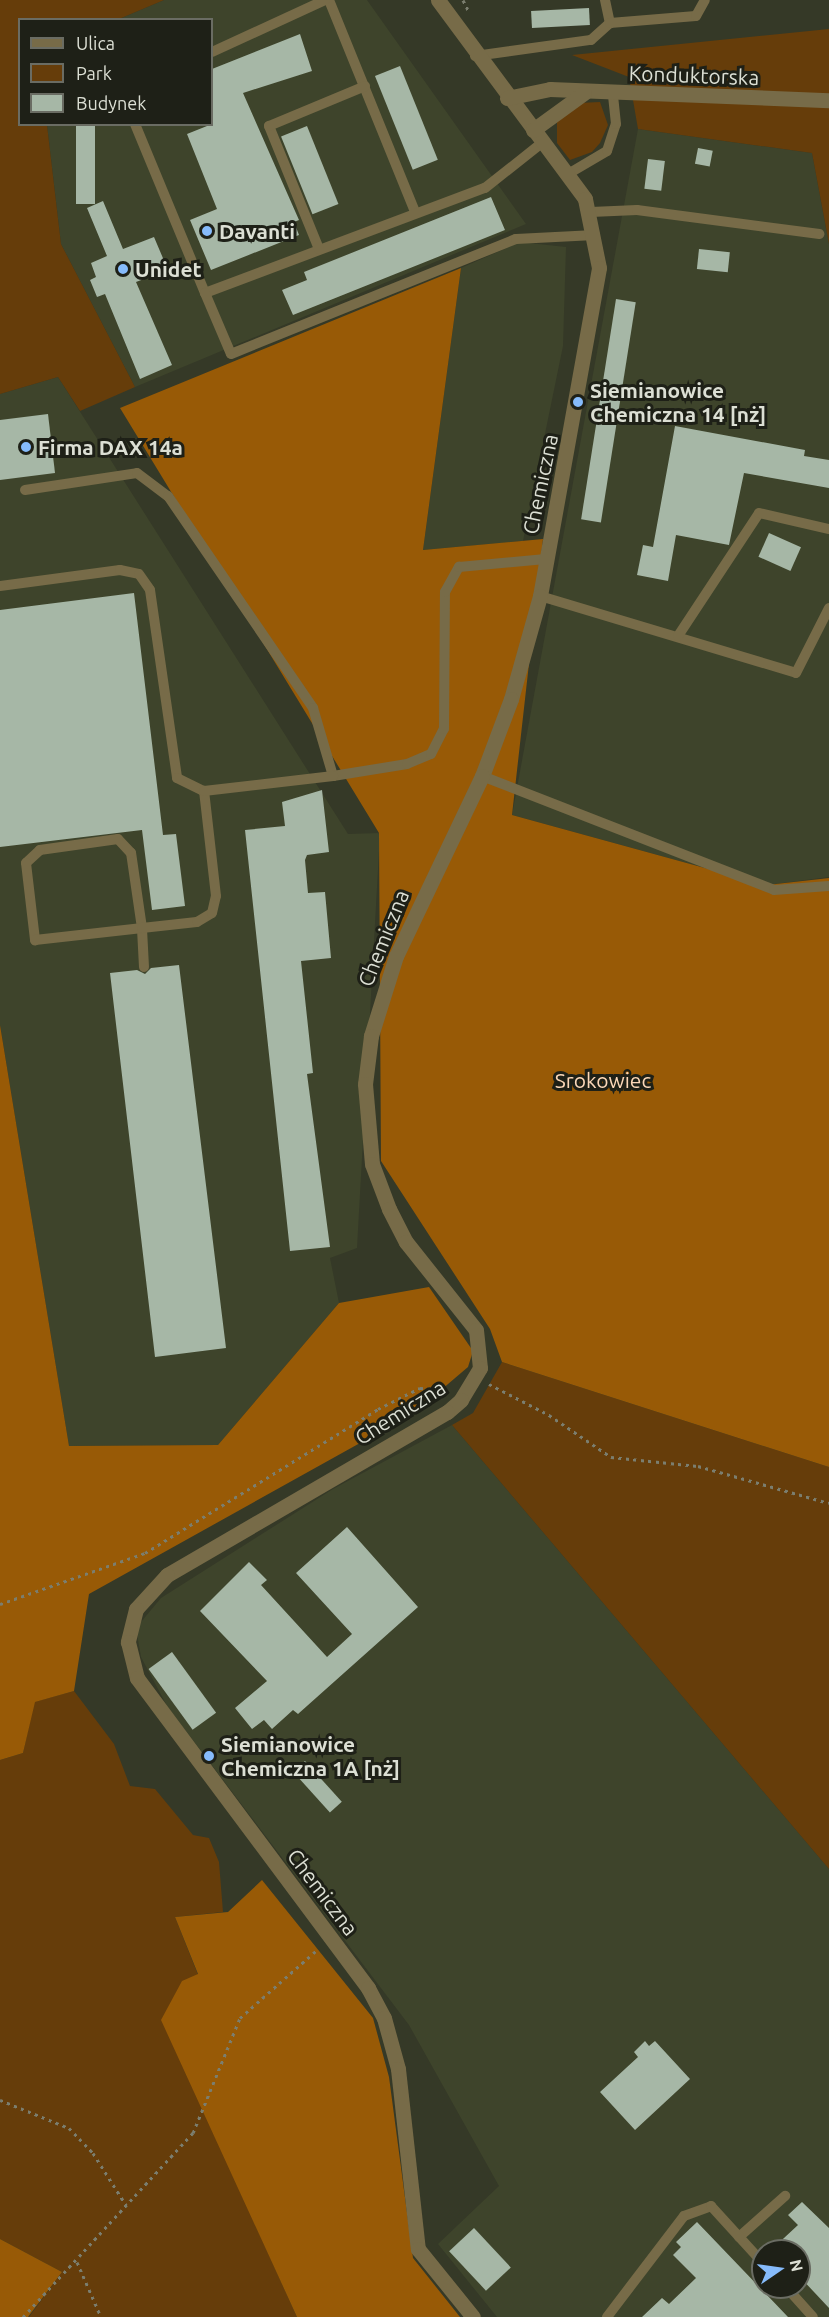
<!DOCTYPE html>
<html>
<head>
<meta charset="utf-8">
<style>
  body { margin:0 }
  #map { position:relative; width:829px; height:2317px; overflow:hidden; background:#353927; font-family:Ubuntu,sans-serif }
  div>[style] { position:absolute }
  .built>* { inset:0; background:#3e442b }
  .green>* { inset:0; background:#663d0a }
  .forest>* { inset:0; background:#985a06 }
  .building>* { inset:0; background:#a6b7a6; transform-origin:0 0 }
  .path>* { height:3px; margin-top:-1.5px; transform-origin:0; background:repeating-linear-gradient(90deg,#7b7e6f 0 3px,transparent 0 7.5px) }
  .service>* { height:10px; margin:-5px; padding:0 5px; transform-origin:5px; border-radius:5px; background:#776b48 }
  .minor>* { height:15px; margin:-7.5px; padding:0 7.5px; transform-origin:7.5px; border-radius:7.5px; background:#776b48 }
  .dots>* { width:16px; height:16px; translate:-50% -50%; box-sizing:border-box; border:3px solid #1e2017; border-radius:50% }
  span { translate:-50% -50%; white-space:nowrap; text-align:center; line-height:1.15; -webkit-text-stroke:6px #1e2017; paint-order:stroke }
  .street-label { font-size:21px; color:#dcdfd4 }
  .poi-label { font-size:21px; color:#dcdfd4; font-weight:700 }
  .left { translate:0 -50%; text-align:left }
  .park-label { font-size:21px; color:#fcd8b8 }
  .legend { position:absolute; left:18px; top:18px; width:195px; height:108px; box-sizing:border-box; background:#1e2017; border:2px solid #6a6c63; margin:0; padding:8px 10px; list-style:none; font-size:18px; color:#dcdfd4 }
  .legend li { display:flex; align-items:center; gap:12px; height:30px }
  .legend b { width:30px; border:2px solid #6a6c63 }
  .north { position:absolute; left:751px; top:2239px; width:60px; height:60px; box-sizing:border-box; background:#1e2017; border:2px solid #6a6c63; border-radius:50%; rotate:77deg; font-size:16px; font-weight:700; line-height:24px; text-align:center; color:#dcdfd4 }
  .north::after { content:''; display:block; margin:auto; width:21px; height:27px; background:#86bbfb; clip-path:polygon(50% 0,100% 100%,50% 72%,0 100%) }
</style>
</head>
<body>
<div id="map">
  <div class="built">
    <div style="clip-path:polygon(164px 0,367px 0,526px 224px,135px 387px,61px 244px,47px 125px,212px 124px,212px 20px,119px 19px)"></div>
    <div style="clip-path:polygon(638px 129px,812px 153px,829px 244px,829px 877px,767px 885px,512px 815px)"></div>
    <div style="clip-path:polygon(520px 242px,566px 247px,563px 346px,523px 541px,423px 550px,461px 268px)"></div>
    <div style="clip-path:polygon(58px 377px,348px 834px,380px 833px,357px 1248px,330px 1258px,339px 1303px,218px 1445px,69px 1446px,0 1025px,0 394px)"></div>
    <div style="clip-path:polygon(evenodd,452px 1425px,829px 1869px,829px 2317px,497px 2317px,438px 2244px,499px 2186px,409px 2025px,167px 1706px,141px 1657px,136px 1628px,161px 1598px,333px 1489px,452px 1425px,763px 2251px,799px 2251px,799px 2287px,763px 2287px,763px 2251px)"></div>
  </div>
  <div class="green">
    <div style="clip-path:polygon(0 0,164px 0,119px 19px,20px 20px,20px 124px,47px 125px,61px 244px,135px 387px,80px 411px,58px 377px,0 394px)"></div>
    <div style="clip-path:polygon(829px 29px,829px 244px,812px 153px,638px 129px,629px 77px,572px 55px)"></div>
    <div style="clip-path:polygon(600px 102px,608px 125px,600px 143px,592px 152px,570px 160px,557px 143px,557px 120px,579px 103px)"></div>
    <div style="clip-path:polygon(502px 1362px,829px 1467px,829px 1869px,452px 1425px,473px 1413px)"></div>
    <div style="clip-path:polygon(74px 1691px,114px 1744px,130px 1786px,155px 1789px,193px 1835px,209px 1838px,219px 1862px,223px 1912px,175px 1917px,198px 1975px,237px 2184px,297px 2317px,29px 2317px,62px 2272px,0 2239px,0 1760px,23px 1753px,34px 1702px)"></div>
  </div>
  <div class="forest">
    <div style="clip-path:polygon(461px 268px,423px 550px,543px 539px,512px 815px,767px 885px,829px 878px,829px 1467px,502px 1362px,490px 1329px,381px 1161px,379px 833px,120px 408px)"></div>
    <div style="clip-path:polygon(0 1025px,69px 1446px,218px 1445px,339px 1303px,429px 1287px,473px 1351px,468px 1367px,414px 1413px,89px 1594px,74px 1691px,35px 1702px,23px 1753px,0 1760px)"></div>
    <div style="clip-path:polygon(262px 1880px,373px 2018px,389px 2077px,413px 2258px,460px 2317px,297px 2317px,161px 2020px,182px 1981px,198px 1974px,175px 1917px,228px 1912px)"></div>
    <div style="clip-path:polygon(0 2239px,62px 2272px,28px 2317px,0 2317px)"></div>
  </div>
  <div class="building">
    <div style="left:589px;top:8px;width:17px;height:58px;rotate:87deg"></div>
    <div style="clip-path:polygon(300px 34px,312px 71px,243px 93px,299px 220px,294px 222px,299px 235px,211px 270px,190px 220px,217px 209px,187px 134px,212px 124px,212px 69px)"></div>
    <div style="left:400px;top:66px;width:101px;height:27px;rotate:68deg"></div>
    <div style="left:76px;top:124px;width:19px;height:80px"></div>
    <div style="left:307px;top:126px;width:84px;height:28px;rotate:68deg"></div>
    <div style="left:698px;top:148px;width:15px;height:16px;rotate:11deg"></div>
    <div style="left:648px;top:159px;width:17px;height:30px;rotate:7deg"></div>
    <div style="clip-path:polygon(491px 197px,505px 230px,293px 315px,282px 290px,307px 280px,304px 272px)"></div>
    <div style="clip-path:polygon(103px 201px,123px 249px,154px 237px,168px 270px,136px 282px,172px 365px,140px 379px,105px 294px,97px 297px,90px 280px,96px 277px,91px 263px,107px 256px,87px 208px)"></div>
    <div style="left:699px;top:249px;width:31px;height:20px;rotate:6deg"></div>
    <div style="left:616px;top:299px;width:20px;height:223px;rotate:9deg"></div>
    <div style="clip-path:polygon(48px 414px,55px 473px,0 480px,0 420px)"></div>
    <div style="clip-path:polygon(675px 426px,805px 450px,804px 456px,829px 460px,829px 488px,744px 473px,729px 545px,676px 535px,668px 581px,637px 575px,643px 545px,653px 547px)"></div>
    <div style="left:769px;top:533px;width:35px;height:26px;rotate:24deg"></div>
    <div style="clip-path:polygon(134px 593px,163px 835px,176px 834px,185px 906px,152px 910px,142px 830px,0 847px,0 610px)"></div>
    <div style="clip-path:polygon(322px 790px,329px 852px,307px 855px,305px 860px,308px 893px,325px 892px,331px 958px,301px 961px,313px 1073px,307px 1074px,330px 1247px,290px 1251px,245px 830px,285px 826px,282px 802px)"></div>
    <div style="clip-path:polygon(179px 965px,226px 1348px,155px 1357px,110px 973px,137px 970px,145px 974px,151px 968px)"></div>
    <div style="clip-path:polygon(347px 1527px,418px 1607px,298px 1714px,293px 1710px,272px 1729px,264px 1720px,252px 1729px,235px 1708px,267px 1681px,200px 1611px,249px 1562px,267px 1580px,261px 1585px,327px 1657px,352px 1634px,296px 1573px)"></div>
    <div style="left:172px;top:1652px;width:75px;height:29px;rotate:54deg"></div>
    <div style="left:305px;top:1761px;width:55px;height:16px;rotate:48deg"></div>
    <div style="clip-path:polygon(645px 2041px,649px 2046px,655px 2041px,690px 2079px,635px 2130px,600px 2092px,638px 2057px,634px 2052px)"></div>
    <div style="clip-path:polygon(802px 2202px,829px 2228px,829px 2308px,799px 2276px,799px 2251px,770px 2251px,798px 2225px,788px 2215px)"></div>
    <div style="clip-path:polygon(697px 2222px,788px 2317px,642px 2317px,662px 2298px,669px 2304px,696px 2278px,673px 2255px,681px 2247px,676px 2242px)"></div>
    <div style="left:474px;top:2228px;width:54px;height:34px;rotate:47deg"></div>
  </div>
  <div class="path">
    <div style="left:463px;top:0;width:13px;rotate:63deg"></div>
    <div style="left:489px;top:1384px;width:68px;rotate:27.3deg"></div>
    <div style="left:549px;top:1415px;width:75px;rotate:34.1deg"></div>
    <div style="left:611px;top:1457px;width:87px;rotate:5.9deg"></div>
    <div style="left:698px;top:1466px;width:136px;rotate:15.8deg"></div>
    <div style="left:0;top:1604px;width:154px;rotate:-19.4deg"></div>
    <div style="left:145px;top:1553px;width:274px;rotate:-31.7deg"></div>
    <div style="left:378px;top:1409px;width:47px;rotate:-26.6deg"></div>
    <div style="left:420px;top:1388px;width:28px;rotate:4deg"></div>
    <div style="left:0;top:2100px;width:74px;rotate:22.1deg"></div>
    <div style="left:69px;top:2128px;width:35px;rotate:46deg"></div>
    <div style="left:93px;top:2153px;width:62px;rotate:57.6deg"></div>
    <div style="left:77px;top:2262px;width:60px;rotate:66.4deg"></div>
    <div style="left:23px;top:2317px;width:251px;rotate:-47.3deg"></div>
    <div style="left:193px;top:2133px;width:124px;rotate:-67.8deg"></div>
    <div style="left:240px;top:2018px;width:104px;rotate:-41.5deg"></div>
  </div>
  <div class="service">
    <div style="left:329px;top:0;width:229px;rotate:67.9deg"></div>
    <div style="left:605px;top:0;width:24px;rotate:78deg"></div>
    <div style="left:212px;top:52px;width:124px;rotate:-24.7deg"></div>
    <div style="left:475px;top:56px;width:117px;rotate:-7.9deg"></div>
    <div style="left:591px;top:40px;width:25px;rotate:-42deg"></div>
    <div style="left:610px;top:23px;width:86px;rotate:-4.7deg"></div>
    <div style="left:696px;top:16px;width:18px;rotate:-61deg"></div>
    <div style="left:135px;top:124px;width:183px;rotate:67.5deg"></div>
    <div style="left:205px;top:293px;width:299px;rotate:-20.6deg"></div>
    <div style="left:485px;top:188px;width:74px;rotate:-38.4deg"></div>
    <div style="left:568px;top:174px;width:45px;rotate:-30.5deg"></div>
    <div style="left:607px;top:151px;width:28px;rotate:-72deg"></div>
    <div style="left:616px;top:124px;width:31px;rotate:-96deg"></div>
    <div style="left:591px;top:212px;width:46px;rotate:-2.5deg"></div>
    <div style="left:637px;top:210px;width:184px;rotate:7.5deg"></div>
    <div style="left:319px;top:249px;width:133px;rotate:-112.1deg"></div>
    <div style="left:269px;top:126px;width:104px;rotate:-22.6deg"></div>
    <div style="left:205px;top:293px;width:66px;rotate:66.9deg"></div>
    <div style="left:231px;top:354px;width:307px;rotate:-22deg"></div>
    <div style="left:516px;top:239px;width:79px;rotate:-2.9deg"></div>
    <div style="left:25px;top:490px;width:113px;rotate:-8.6deg"></div>
    <div style="left:137px;top:473px;width:39px;rotate:37deg"></div>
    <div style="left:168px;top:496px;width:257px;rotate:55.6deg"></div>
    <div style="left:313px;top:708px;width:71px;rotate:73.6deg"></div>
    <div style="left:333px;top:776px;width:75px;rotate:-9.2deg"></div>
    <div style="left:407px;top:764px;width:26px;rotate:-23deg"></div>
    <div style="left:431px;top:754px;width:28px;rotate:-63deg"></div>
    <div style="left:444px;top:729px;width:137px;rotate:-89.6deg"></div>
    <div style="left:445px;top:592px;width:29px;rotate:-61deg"></div>
    <div style="left:459px;top:567px;width:87px;rotate:-5.3deg"></div>
    <div style="left:0;top:586px;width:121px;rotate:-7.6deg"></div>
    <div style="left:120px;top:570px;width:19px;rotate:12deg"></div>
    <div style="left:139px;top:574px;width:19px;rotate:55deg"></div>
    <div style="left:150px;top:590px;width:190px;rotate:81.8deg"></div>
    <div style="left:177px;top:778px;width:30px;rotate:26deg"></div>
    <div style="left:540px;top:596px;width:267px;rotate:16.7deg"></div>
    <div style="left:796px;top:673px;width:73px;rotate:-63.1deg"></div>
    <div style="left:678px;top:636px;width:147px;rotate:-56.6deg"></div>
    <div style="left:759px;top:513px;width:72px;rotate:12.9deg"></div>
    <div style="left:482px;top:776px;width:313px;rotate:21.3deg"></div>
    <div style="left:774px;top:890px;width:55px;rotate:-4.2deg"></div>
    <div style="left:144px;top:967px;width:39px;rotate:-93deg"></div>
    <div style="left:142px;top:928px;width:76px;rotate:-98.3deg"></div>
    <div style="left:131px;top:853px;width:19px;rotate:-133deg"></div>
    <div style="left:118px;top:839px;width:79px;rotate:172deg"></div>
    <div style="left:40px;top:850px;width:19px;rotate:137deg"></div>
    <div style="left:26px;top:863px;width:78px;rotate:83.3deg"></div>
    <div style="left:35px;top:940px;width:108px;rotate:-6.4deg"></div>
    <div style="left:142px;top:928px;width:55px;rotate:-6.2deg"></div>
    <div style="left:197px;top:922px;width:17px;rotate:-31deg"></div>
    <div style="left:212px;top:913px;width:17px;rotate:-77deg"></div>
    <div style="left:216px;top:896px;width:106px;rotate:-96.5deg"></div>
    <div style="left:204px;top:791px;width:130px;rotate:-6.6deg"></div>
    <div style="left:739px;top:2237px;width:62px;rotate:-41.7deg"></div>
    <div style="left:786px;top:2287px;width:40px;rotate:48deg"></div>
    <div style="left:607px;top:2317px;width:127px;rotate:-52.7deg"></div>
    <div style="left:684px;top:2216px;width:29px;rotate:-20deg"></div>
    <div style="left:711px;top:2206px;width:77px;rotate:47.6deg"></div>
  </div>
  <div class="minor">
    <div style="left:438px;top:0;width:247px;rotate:53.5deg"></div>
    <div style="left:585px;top:199px;width:70px;rotate:78.5deg"></div>
    <div style="left:599px;top:268px;width:333px;rotate:100.2deg"></div>
    <div style="left:540px;top:596px;width:107px;rotate:105.7deg"></div>
    <div style="left:511px;top:699px;width:82px;rotate:110.6deg"></div>
    <div style="left:482px;top:776px;width:199px;rotate:115.5deg"></div>
    <div style="left:396px;top:956px;width:84px;rotate:107.4deg"></div>
    <div style="left:371px;top:1036px;width:48px;rotate:97.1deg"></div>
    <div style="left:365px;top:1084px;width:80px;rotate:85deg"></div>
    <div style="left:372px;top:1164px;width:48px;rotate:69.3deg"></div>
    <div style="left:389px;top:1209px;width:37px;rotate:63deg"></div>
    <div style="left:406px;top:1242px;width:112px;rotate:51.5deg"></div>
    <div style="left:476px;top:1330px;width:38px;rotate:84deg"></div>
    <div style="left:480px;top:1368px;width:37px;rotate:121deg"></div>
    <div style="left:461px;top:1400px;width:18px;rotate:139deg"></div>
    <div style="left:447px;top:1412px;width:324px;rotate:149.8deg"></div>
    <div style="left:167px;top:1575px;width:46px;rotate:132.4deg"></div>
    <div style="left:136px;top:1609px;width:34px;rotate:104deg"></div>
    <div style="left:128px;top:1642px;width:37px;rotate:76deg"></div>
    <div style="left:137px;top:1678px;width:387px;rotate:53.3deg"></div>
    <div style="left:368px;top:1988px;width:34px;rotate:62deg"></div>
    <div style="left:384px;top:2018px;width:53px;rotate:74.6deg"></div>
    <div style="left:398px;top:2069px;width:181px;rotate:83.7deg"></div>
    <div style="left:418px;top:2249px;width:87px;rotate:51deg"></div>
    <div style="left:507px;top:98px;width:44px;rotate:-11.8deg"></div>
    <div style="left:550px;top:89px;width:279px;rotate:2.3deg"></div>
    <div style="left:533px;top:130px;width:63px;rotate:-36deg"></div>
  </div>
  <div class="dots">
    <div style="left:207px;top:231px;background:#86bbfb"></div>
    <div style="left:123px;top:269px;background:#86bbfb"></div>
    <div style="left:578px;top:402px;background:#86bbfb"></div>
    <div style="left:26px;top:447px;background:#86bbfb"></div>
    <div style="left:209px;top:1756px;background:#86bbfb"></div>
  </div>
  <div class="street-label">
    <span style="left:694px;top:75px;rotate:2deg">Konduktorska</span>
    <span style="left:540px;top:484px;rotate:-78deg">Chemiczna</span>
    <span style="left:383px;top:938px;rotate:-68deg">Chemiczna</span>
    <span style="left:400px;top:1412px;rotate:-32deg">Chemiczna</span>
    <span style="left:323px;top:1892px;rotate:53deg">Chemiczna</span>
  </div>
  <div class="poi-label">
    <span class="left" style="left:219px;top:231px">Davanti</span>
    <span class="left" style="left:135px;top:269px">Unidet</span>
    <span class="left" style="left:590px;top:402px">Siemianowice<br>Chemiczna 14 [nż]</span>
    <span class="left" style="left:38px;top:447px">Firma DAX 14a</span>
    <span class="left" style="left:221px;top:1756px">Siemianowice<br>Chemiczna 1A [nż]</span>
  </div>
  <div class="park-label">
    <span style="left:603px;top:1080px">Srokowiec</span>
  </div>
  <ul class="legend">
  <li><b style="height:8px;background:#776b48"></b>Ulica</li>
  <li><b style="height:16px;background:#663d0a"></b>Park</li>
  <li><b style="height:16px;background:#a6b7a6"></b>Budynek</li>
  </ul>
  <div class="north">N</div>
</div>
</body>
</html>
